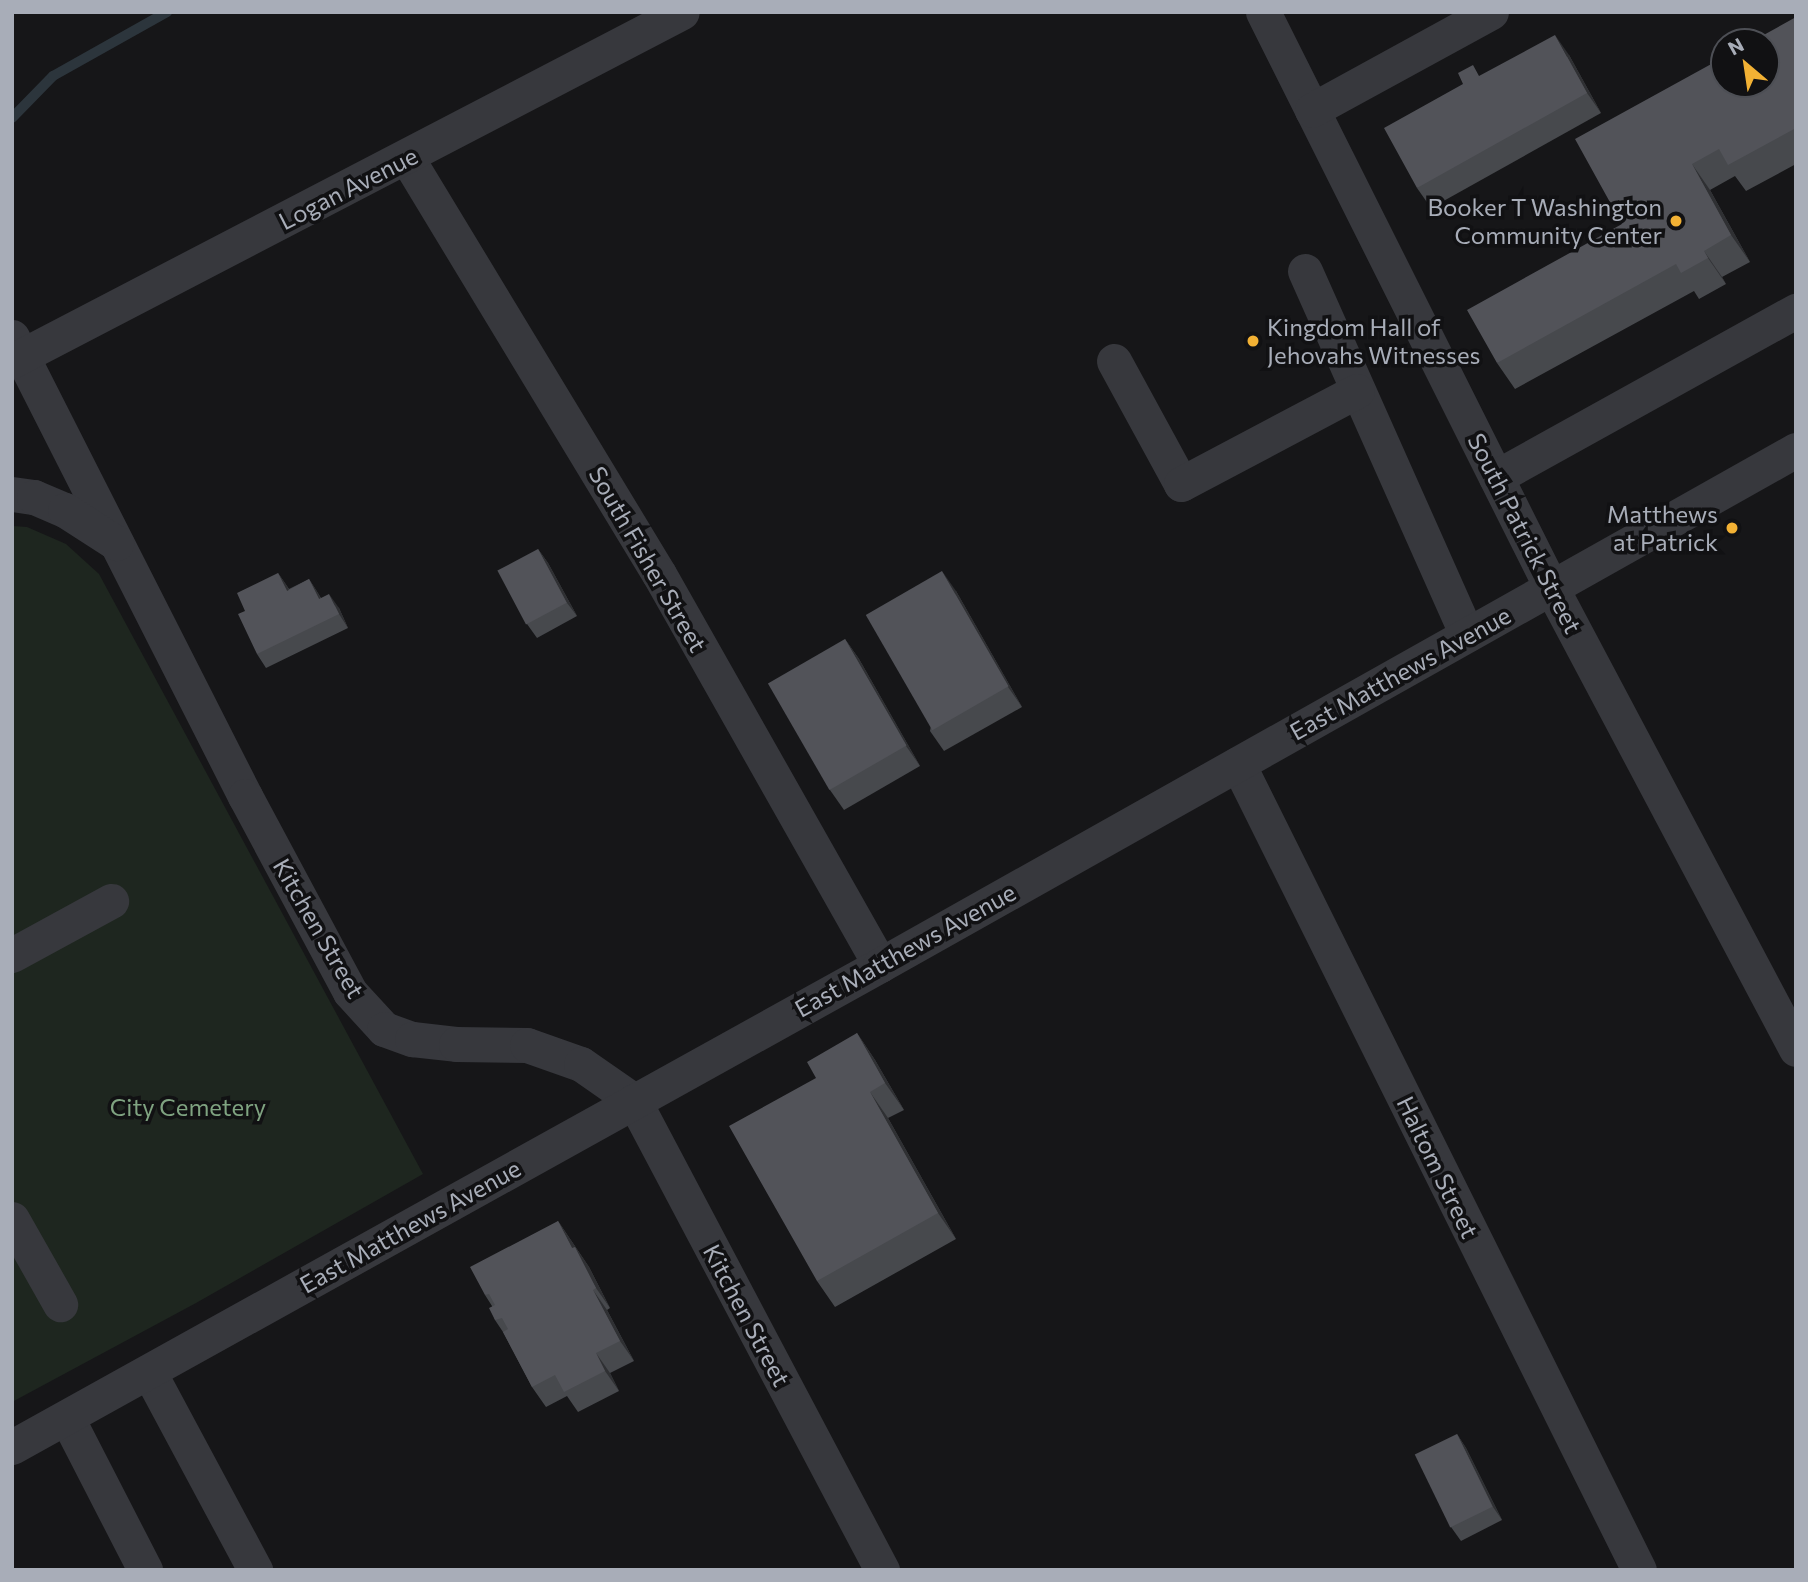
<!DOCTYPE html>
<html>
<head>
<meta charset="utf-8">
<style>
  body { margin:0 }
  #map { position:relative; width:1808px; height:1582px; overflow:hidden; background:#161618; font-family:Commissioner,sans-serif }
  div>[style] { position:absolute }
  .green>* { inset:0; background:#1e261f }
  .stream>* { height:10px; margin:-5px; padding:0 5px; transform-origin:5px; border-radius:5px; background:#2c353c }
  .minor>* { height:35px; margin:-17.5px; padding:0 17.5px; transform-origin:17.5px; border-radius:17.5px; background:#37383d }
  .wall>* { inset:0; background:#47494d }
  .shaded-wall>* { inset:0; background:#2f3033 }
  .building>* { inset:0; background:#525359; transform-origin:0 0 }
  .dots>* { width:19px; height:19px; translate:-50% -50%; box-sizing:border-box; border:4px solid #111113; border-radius:50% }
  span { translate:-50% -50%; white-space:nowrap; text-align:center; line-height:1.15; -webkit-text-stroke:7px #111113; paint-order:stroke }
  .street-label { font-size:24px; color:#a8adb8 }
  .poi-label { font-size:24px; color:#a8adb8 }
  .right { translate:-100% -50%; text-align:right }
  .left { translate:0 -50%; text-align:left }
  .park-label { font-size:24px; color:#7fa381 }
  .frame { position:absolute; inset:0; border:14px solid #a8adb8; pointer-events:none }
  .north { position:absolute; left:1710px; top:28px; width:70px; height:70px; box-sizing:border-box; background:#111113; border:2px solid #4d4f55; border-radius:50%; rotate:331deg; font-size:19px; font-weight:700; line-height:28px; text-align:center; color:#a8adb8 }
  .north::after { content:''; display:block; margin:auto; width:24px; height:32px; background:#f2b134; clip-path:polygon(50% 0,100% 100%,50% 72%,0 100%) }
</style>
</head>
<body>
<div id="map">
  <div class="green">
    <div style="clip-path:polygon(12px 526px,27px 527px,66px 544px,99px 574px,423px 1174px,196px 1303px,12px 1402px)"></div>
  </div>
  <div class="stream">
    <div style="left:12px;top:118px;width:59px;rotate:-45.7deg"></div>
    <div style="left:53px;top:76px;width:131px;rotate:-29.3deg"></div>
  </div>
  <div class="minor">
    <div style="left:1263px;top:12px;width:643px;rotate:63.4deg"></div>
    <div style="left:1551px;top:587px;width:523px;rotate:62.06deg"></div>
    <div style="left:1312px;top:110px;width:204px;rotate:-28.7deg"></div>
    <div style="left:407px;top:158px;width:486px;rotate:58.8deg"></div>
    <div style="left:659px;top:574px;width:449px;rotate:60.5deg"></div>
    <div style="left:1305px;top:271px;width:398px;rotate:66deg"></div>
    <div style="left:12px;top:337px;width:515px;rotate:63.09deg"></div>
    <div style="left:245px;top:796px;width:222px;rotate:61.8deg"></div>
    <div style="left:350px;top:992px;width:50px;rotate:47.4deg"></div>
    <div style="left:384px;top:1029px;width:30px;rotate:20deg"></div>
    <div style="left:412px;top:1039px;width:44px;rotate:6.5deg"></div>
    <div style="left:456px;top:1044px;width:71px;rotate:0.8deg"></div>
    <div style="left:527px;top:1045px;width:57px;rotate:19.4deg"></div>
    <div style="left:581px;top:1064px;width:65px;rotate:34.9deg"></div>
    <div style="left:634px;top:1101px;width:531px;rotate:62.13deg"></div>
    <div style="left:12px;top:361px;width:755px;rotate:-27.51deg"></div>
    <div style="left:1114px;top:361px;width:140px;rotate:61.4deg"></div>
    <div style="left:1181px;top:484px;width:199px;rotate:-27.9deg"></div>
    <div style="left:1496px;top:477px;width:343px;rotate:-29deg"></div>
    <div style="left:12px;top:494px;width:22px;rotate:8deg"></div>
    <div style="left:34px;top:497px;width:34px;rotate:23deg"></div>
    <div style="left:65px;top:510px;width:61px;rotate:32.9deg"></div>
    <div style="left:1238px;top:764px;width:900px;rotate:63.55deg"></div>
    <div style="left:12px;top:955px;width:113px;rotate:-28.6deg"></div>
    <div style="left:12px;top:1219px;width:98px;rotate:60.5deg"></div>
    <div style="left:149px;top:1372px;width:225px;rotate:61.8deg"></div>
    <div style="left:67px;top:1418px;width:171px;rotate:62.8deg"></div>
    <div style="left:12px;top:1447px;width:993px;rotate:-29.04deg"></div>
    <div style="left:880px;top:965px;width:1051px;rotate:-29.35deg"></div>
  </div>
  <div class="wall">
    <div style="clip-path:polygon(1796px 17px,1796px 164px,1746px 191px,1735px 176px,1710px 190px,1750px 262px,1722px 277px,1726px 284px,1699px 299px,1694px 291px,1515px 389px,1497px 363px,1622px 224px)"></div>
    <div style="clip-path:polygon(1569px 55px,1601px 113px,1431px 208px,1417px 188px)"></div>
    <div style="clip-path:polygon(538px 549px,548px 563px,577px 616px,537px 638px,527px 624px)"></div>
    <div style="clip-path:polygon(278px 573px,289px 589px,309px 579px,321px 598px,339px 608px,348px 628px,266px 668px,257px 654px)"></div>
    <div style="clip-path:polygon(956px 591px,1022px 707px,944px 751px,930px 731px)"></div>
    <div style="clip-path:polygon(845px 639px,859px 659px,920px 766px,844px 810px,830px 790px)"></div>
    <div style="clip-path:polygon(857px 1033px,875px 1060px,904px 1110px,888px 1118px,956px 1239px,835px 1307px,817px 1281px,816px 1078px)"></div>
    <div style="clip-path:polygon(558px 1221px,589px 1267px,610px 1308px,607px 1310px,634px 1361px,610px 1373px,619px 1391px,578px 1412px,567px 1396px,546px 1407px,532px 1387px,503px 1332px,495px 1320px,492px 1306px,485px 1295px)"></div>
    <div style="clip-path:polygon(1457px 1434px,1466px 1448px,1502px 1520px,1461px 1541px,1451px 1527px)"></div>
  </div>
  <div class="shaded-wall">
    <div style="clip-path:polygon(1555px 35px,1569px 55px,1601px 113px,1587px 93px)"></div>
    <div style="clip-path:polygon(1692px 164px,1710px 190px,1750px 262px,1731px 235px)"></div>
    <div style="clip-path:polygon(1704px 251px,1722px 277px,1726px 284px,1708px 258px)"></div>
    <div style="clip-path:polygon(538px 549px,548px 563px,577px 616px,567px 603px)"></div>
    <div style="clip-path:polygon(942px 571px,956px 591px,1022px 707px,1008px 687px)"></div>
    <div style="clip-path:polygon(278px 573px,287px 586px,296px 604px,287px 591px)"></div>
    <div style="clip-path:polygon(309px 579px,318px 593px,328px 613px,319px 599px)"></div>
    <div style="clip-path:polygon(329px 594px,339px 608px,348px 628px,339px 614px)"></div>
    <div style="clip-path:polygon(845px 639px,859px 659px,920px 766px,906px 746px)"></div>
    <div style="clip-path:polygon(857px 1033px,875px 1060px,904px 1110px,885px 1083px)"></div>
    <div style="clip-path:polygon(870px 1092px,888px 1118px,956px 1239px,938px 1213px)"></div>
    <div style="clip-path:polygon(558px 1221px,589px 1267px,610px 1308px,596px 1288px,572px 1248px)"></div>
    <div style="clip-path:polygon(593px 1290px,607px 1310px,634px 1361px,620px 1341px)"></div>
    <div style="clip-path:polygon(596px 1353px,610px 1373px,619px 1391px,605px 1371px)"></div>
    <div style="clip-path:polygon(1457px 1434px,1466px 1448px,1502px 1520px,1493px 1507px)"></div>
  </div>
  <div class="building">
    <div style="clip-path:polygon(1796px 17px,1796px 128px,1728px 165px,1719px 149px,1692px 164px,1731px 235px,1704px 251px,1708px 258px,1681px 273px,1676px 264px,1497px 363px,1467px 310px,1622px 224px,1575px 139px,1724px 57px,1724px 84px,1766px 84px,1766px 42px,1751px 42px)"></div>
    <div style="clip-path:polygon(1555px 35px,1587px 93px,1417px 188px,1384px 128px,1463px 84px,1458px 73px,1473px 65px,1479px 76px)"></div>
    <div style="left:538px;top:549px;width:61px;height:46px;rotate:62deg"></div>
    <div style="left:942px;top:571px;width:133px;height:88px;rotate:60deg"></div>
    <div style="clip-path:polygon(278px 573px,287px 591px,309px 579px,319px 599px,329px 594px,339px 614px,257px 654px,238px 614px,245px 611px,237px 593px)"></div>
    <div style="left:845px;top:639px;width:123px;height:89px;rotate:60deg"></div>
    <div style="clip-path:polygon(857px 1033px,885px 1083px,870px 1092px,938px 1213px,817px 1281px,729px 1126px,816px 1078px,807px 1062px)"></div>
    <div style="clip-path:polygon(558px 1221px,572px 1248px,575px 1247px,596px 1288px,593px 1290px,620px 1341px,596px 1353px,605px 1371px,564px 1392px,555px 1375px,532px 1387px,503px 1332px,508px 1329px,502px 1318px,495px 1320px,489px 1308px,495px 1305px,489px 1294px,485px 1295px,470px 1267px)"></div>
    <div style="left:1457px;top:1434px;width:81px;height:47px;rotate:64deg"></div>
  </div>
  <div class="dots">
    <div style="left:1676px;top:221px;background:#f2b134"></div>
    <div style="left:1253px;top:341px;background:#f2b134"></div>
    <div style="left:1732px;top:528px;background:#f2b134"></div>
  </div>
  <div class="street-label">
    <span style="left:348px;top:188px;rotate:-27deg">Logan Avenue</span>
    <span style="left:1525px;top:533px;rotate:63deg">South Patrick Street</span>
    <span style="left:648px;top:559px;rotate:60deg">South Fisher Street</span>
    <span style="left:1400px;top:673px;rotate:-29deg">East Matthews Avenue</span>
    <span style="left:319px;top:928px;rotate:60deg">Kitchen Street</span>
    <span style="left:905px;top:950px;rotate:-29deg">East Matthews Avenue</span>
    <span style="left:1438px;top:1167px;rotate:64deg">Haltom Street</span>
    <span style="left:410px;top:1226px;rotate:-29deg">East Matthews Avenue</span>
    <span style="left:747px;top:1315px;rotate:62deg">Kitchen Street</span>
  </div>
  <div class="poi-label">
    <span class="right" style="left:1662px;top:221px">Booker T Washington<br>Community Center</span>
    <span class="left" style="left:1267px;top:341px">Kingdom Hall of<br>Jehovahs Witnesses</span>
    <span class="right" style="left:1718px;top:528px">Matthews<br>at Patrick</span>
  </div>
  <div class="park-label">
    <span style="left:188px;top:1107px">City Cemetery</span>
  </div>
  <div class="frame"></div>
  <div class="north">N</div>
</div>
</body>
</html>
